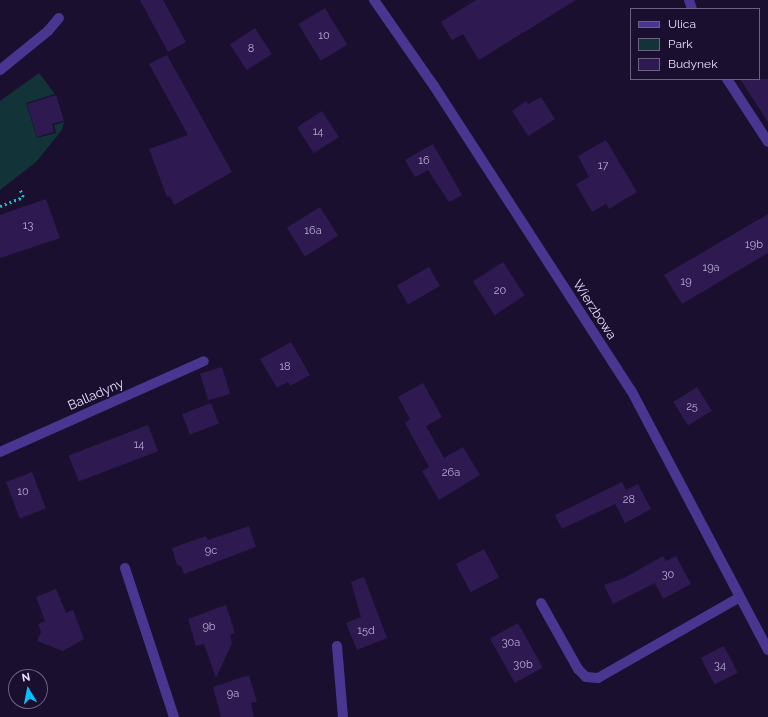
<!DOCTYPE html>
<html>
<head>
<meta charset="utf-8">
<style>
  body { margin:0 }
  #map { position:relative; width:768px; height:717px; overflow:hidden; background:#1a0f2e; font-family:Raleway,sans-serif }
  div>[style] { position:absolute }
  .green>* { inset:0; background:#123439 }
  .building>* { inset:0; background:#2e1a51; transform-origin:0 0 }
  .path>* { height:2.5px; margin-top:-1.25px; transform-origin:0; background:repeating-linear-gradient(90deg,#25b8ca 0 2px,transparent 0 5px) }
  .service>* { height:10px; margin:-5px; padding:0 5px; transform-origin:5px; border-radius:5px; background:#493691 }
  .minor>* { height:10px; margin:-5px; padding:0 5px; transform-origin:5px; border-radius:5px; background:#493691 }
  span { translate:-50% -50%; white-space:nowrap; text-align:center; line-height:1.15; -webkit-text-stroke:3px #1a0f2e; paint-order:stroke }
  .number-label { font-size:11px; color:#b8acd4 }
  .number-label span { -webkit-text-stroke-width:0 }
  .street-label { font-size:13px; color:#e6ddff }
  .legend { position:absolute; left:630px; top:8px; width:130px; height:72px; box-sizing:border-box; background:#1a0f2e; border:1px solid #6c6182; margin:0; padding:5px 7px; list-style:none; font-size:12px; color:#e6ddff }
  .legend li { display:flex; align-items:center; gap:8px; height:20px }
  .legend b { width:20px; border:1px solid #6c6182 }
  .north { position:absolute; left:8px; top:669px; width:40px; height:40px; box-sizing:border-box; background:#1a0f2e; border:1px solid #6c6182; border-radius:50%; rotate:350deg; font-size:11px; font-weight:700; line-height:16px; text-align:center; color:#e6ddff }
  .north::after { content:''; display:block; margin:auto; width:14px; height:18px; background:#09bdff; clip-path:polygon(50% 0,100% 100%,50% 72%,0 100%) }
</style>
</head>
<body>
<div id="map">
  <div class="green">
    <div style="clip-path:polygon(39px 73px,55px 94px,26px 103px,37px 138px,56px 133px,54px 125px,64px 122px,62px 130px,36px 162px,0 190px,0 101px)"></div>
  </div>
  <div class="building">
    <div style="clip-path:polygon(140px 0,163px 0,186px 42px,168px 52px)"></div>
    <div style="clip-path:polygon(476px 0,576px 0,479px 60px,463px 34px,452px 40px,441px 22px)"></div>
    <div style="left:325px;top:8px;width:43px;height:31px;rotate:59deg"></div>
    <div style="left:255px;top:28px;width:31px;height:30px;rotate:57deg"></div>
    <div style="clip-path:polygon(167px 55px,232px 172px,174px 205px,170px 196px,167px 197px,149px 149px,188px 135px,149px 64px)"></div>
    <div style="clip-path:polygon(740px 79px,768px 79px,768px 122px)"></div>
    <div style="clip-path:polygon(56px 95px,64px 121px,52px 124px,54px 132px,37px 137px,27px 104px)"></div>
    <div style="clip-path:polygon(541px 97px,555px 119px,528px 136px,512px 111px,526px 101px,528px 104px)"></div>
    <div style="left:322px;top:111px;width:31px;height:30px;rotate:57deg"></div>
    <div style="clip-path:polygon(606px 140px,637px 192px,609px 209px,606px 204px,592px 212px,576px 184px,589px 177px,578px 156px)"></div>
    <div style="clip-path:polygon(433px 144px,462px 195px,449px 202px,428px 170px,415px 177px,405px 160px)"></div>
    <div style="clip-path:polygon(46px 199px,60px 238px,0 258px,0 215px)"></div>
    <div style="left:320px;top:207px;width:34px;height:39px;rotate:58deg"></div>
    <div style="clip-path:polygon(768px 214px,768px 253px,682px 304px,664px 275px)"></div>
    <div style="left:503px;top:262px;width:40px;height:36px;rotate:57deg"></div>
    <div style="left:429px;top:267px;width:22px;height:37px;rotate:60deg"></div>
    <div style="clip-path:polygon(291px 342px,310px 375px,290px 386px,288px 382px,277px 388px,260px 359px)"></div>
    <div style="left:222px;top:367px;width:28px;height:23px;rotate:73deg"></div>
    <div style="clip-path:polygon(423px 383px,442px 417px,426px 426px,444px 458px,463px 447px,480px 475px,439px 500px,422px 471px,429px 467px,405px 423px,410px 419px,398px 397px)"></div>
    <div style="left:697px;top:387px;width:28px;height:28px;rotate:58deg"></div>
    <div style="left:211px;top:403px;width:22px;height:31px;rotate:69deg"></div>
    <div style="left:148px;top:425px;width:28px;height:85px;rotate:69deg"></div>
    <div style="left:32px;top:472px;width:39px;height:28px;rotate:69deg"></div>
    <div style="clip-path:polygon(622px 482px,626px 490px,638px 484px,651px 509px,625px 523px,615px 504px,562px 529px,555px 515px)"></div>
    <div style="clip-path:polygon(249px 526px,256px 547px,184px 574px,181px 566px,177px 565px,172px 548px,206px 536px,208px 540px)"></div>
    <div style="left:484px;top:549px;width:32px;height:32px;rotate:62deg"></div>
    <div style="clip-path:polygon(663px 556px,666px 561px,676px 556px,691px 584px,663px 599px,655px 583px,613px 604px,604px 585px,624px 578px)"></div>
    <div style="clip-path:polygon(364px 577px,387px 638px,357px 650px,346px 623px,361px 617px,351px 582px)"></div>
    <div style="clip-path:polygon(56px 589px,66px 613px,73px 610px,84px 639px,63px 651px,37px 641px,41px 632px,38px 624px,45px 621px,36px 597px)"></div>
    <div style="clip-path:polygon(226px 605px,235px 633px,230px 635px,232px 643px,216px 678px,204px 644px,196px 646px,188px 619px)"></div>
    <div style="left:518px;top:623px;width:51px;height:32px;rotate:61deg"></div>
    <div style="left:724px;top:646px;width:30px;height:26px;rotate:63deg"></div>
    <div style="clip-path:polygon(249px 675px,257px 702px,251px 703px,254px 717px,221px 717px,213px 687px)"></div>
  </div>
  <div class="path">
    <div style="left:0;top:206px;width:25px;rotate:-21deg"></div>
    <div style="left:23px;top:197px;width:8px;rotate:-113deg"></div>
  </div>
  <div class="service">
    <div style="left:689px;top:0;width:9px;rotate:72deg"></div>
    <div style="left:0;top:70px;width:62px;rotate:-39.1deg"></div>
    <div style="left:48px;top:31px;width:17px;rotate:-50deg"></div>
    <div style="left:727px;top:79px;width:75px;rotate:56.9deg"></div>
    <div style="left:125px;top:568px;width:157px;rotate:71.8deg"></div>
    <div style="left:541px;top:603px;width:76px;rotate:60.7deg"></div>
    <div style="left:578px;top:669px;width:11px;rotate:45deg"></div>
    <div style="left:586px;top:677px;width:12px;rotate:5deg"></div>
    <div style="left:598px;top:678px;width:163px;rotate:-29.7deg"></div>
    <div style="left:337px;top:646px;width:71px;rotate:85.2deg"></div>
  </div>
  <div class="minor">
    <div style="left:374px;top:0;width:105px;rotate:55.1deg"></div>
    <div style="left:434px;top:86px;width:362px;rotate:57.1deg"></div>
    <div style="left:631px;top:390px;width:294px;rotate:62.2deg"></div>
    <div style="left:0;top:452px;width:223px;rotate:-24deg"></div>
  </div>
  <div class="number-label">
    <span style="left:324px;top:36px">10</span>
    <span style="left:251px;top:49px">8</span>
    <span style="left:318px;top:132px">14</span>
    <span style="left:424px;top:161px">16</span>
    <span style="left:603px;top:166px">17</span>
    <span style="left:28px;top:226px">13</span>
    <span style="left:313px;top:231px">16a</span>
    <span style="left:754px;top:245px">19b</span>
    <span style="left:711px;top:268px">19a</span>
    <span style="left:686px;top:282px">19</span>
    <span style="left:500px;top:291px">20</span>
    <span style="left:285px;top:367px">18</span>
    <span style="left:692px;top:407px">25</span>
    <span style="left:139px;top:445px">14</span>
    <span style="left:451px;top:473px">26a</span>
    <span style="left:23px;top:492px">10</span>
    <span style="left:629px;top:500px">28</span>
    <span style="left:211px;top:551px">9c</span>
    <span style="left:668px;top:575px">30</span>
    <span style="left:209px;top:627px">9b</span>
    <span style="left:366px;top:631px">15d</span>
    <span style="left:511px;top:643px">30a</span>
    <span style="left:523px;top:665px">30b</span>
    <span style="left:720px;top:666px">34</span>
    <span style="left:233px;top:694px">9a</span>
  </div>
  <div class="street-label">
    <span style="left:594px;top:310px;rotate:57deg">Wierzbowa</span>
    <span style="left:96px;top:395px;rotate:-24deg">Balladyny</span>
  </div>
  <ul class="legend">
  <li><b style="height:5px;background:#493691"></b>Ulica</li>
  <li><b style="height:11px;background:#123439"></b>Park</li>
  <li><b style="height:11px;background:#2e1a51"></b>Budynek</li>
  </ul>
  <div class="north">N</div>
</div>
</body>
</html>
